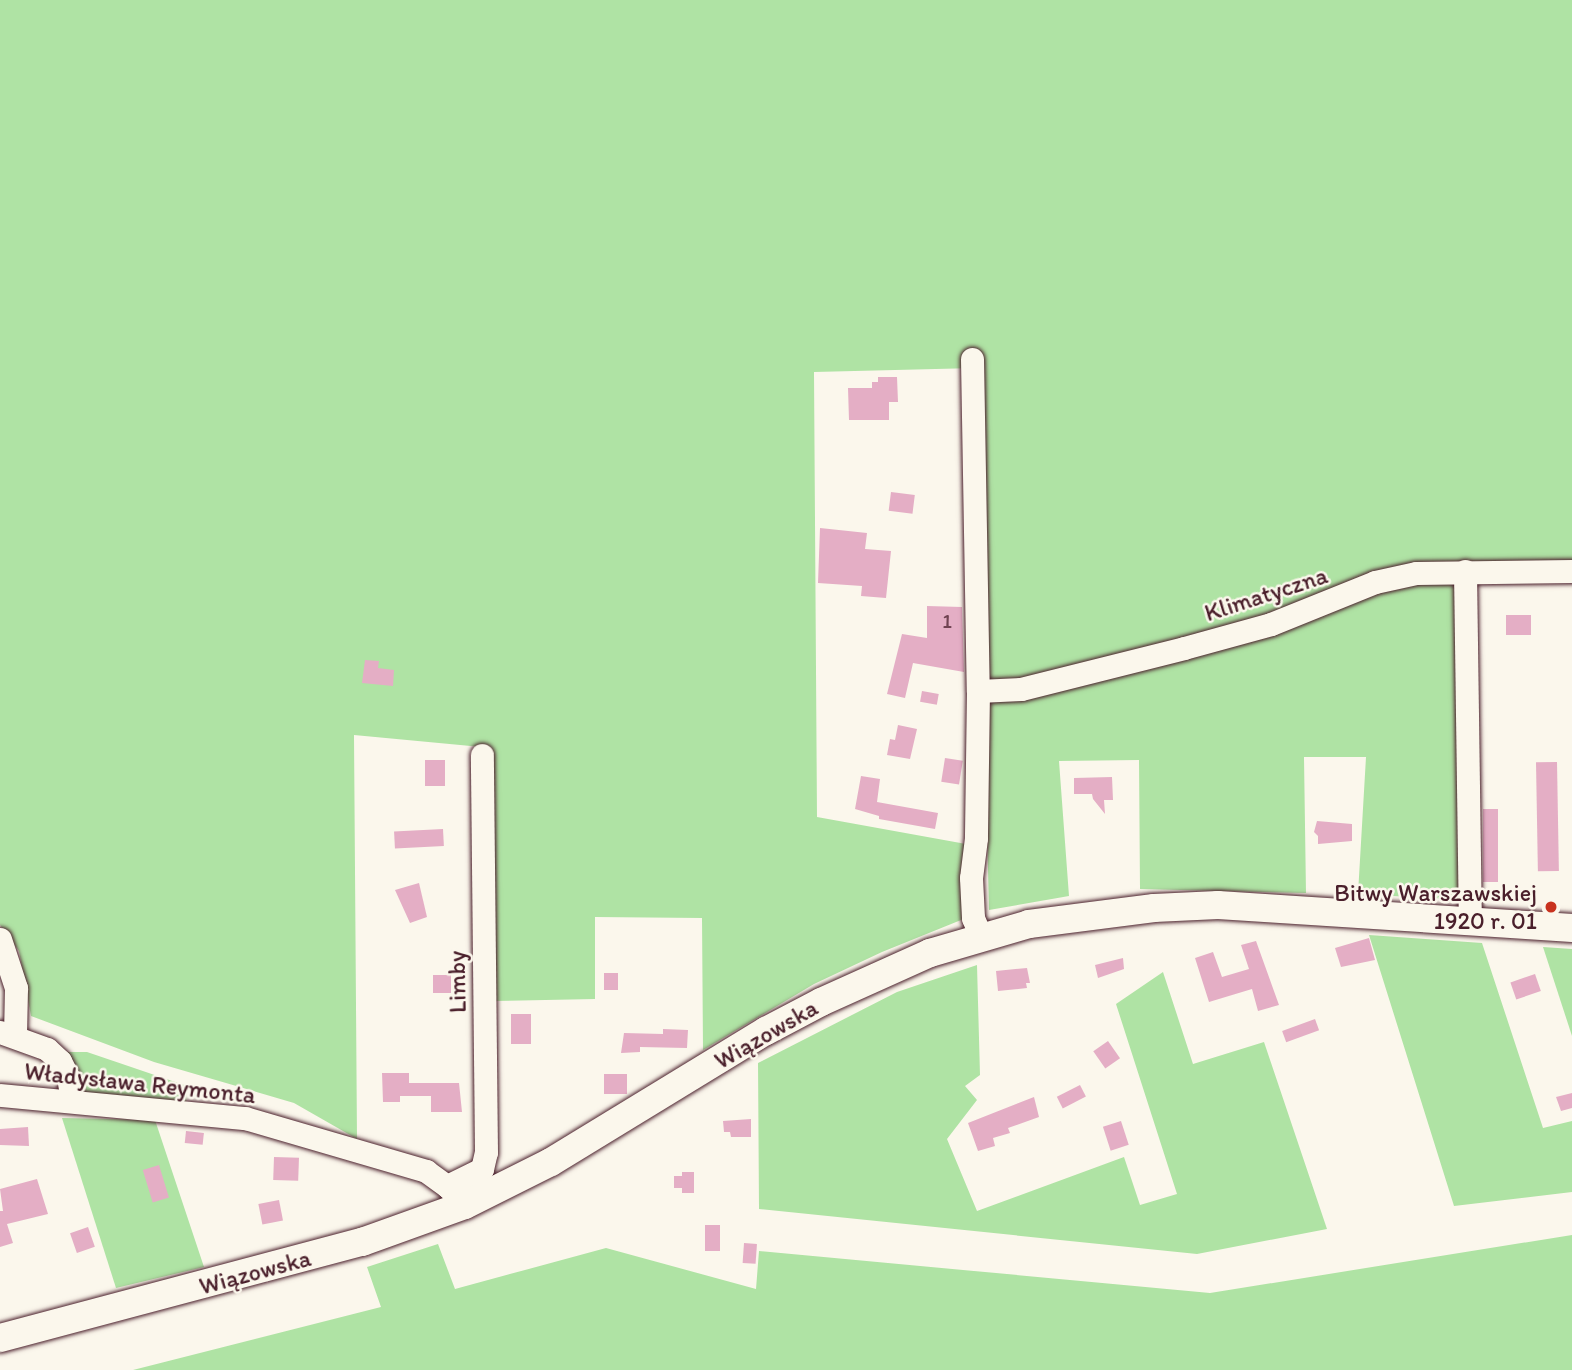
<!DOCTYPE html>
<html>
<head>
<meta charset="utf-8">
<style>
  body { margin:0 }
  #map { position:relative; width:1572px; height:1370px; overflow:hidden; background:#fbf7ec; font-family:Itim,sans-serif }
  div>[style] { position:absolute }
  .green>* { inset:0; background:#afe3a4 }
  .building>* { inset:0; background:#e4aec5; transform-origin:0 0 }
  .roads { filter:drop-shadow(0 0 2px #4a1f2b) drop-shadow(0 0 2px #4a1f2b) }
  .minor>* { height:23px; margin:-11.5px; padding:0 11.5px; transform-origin:11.5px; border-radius:11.5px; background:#fbf7ec }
  .major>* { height:28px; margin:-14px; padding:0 14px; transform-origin:14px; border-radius:14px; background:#fbf7ec }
  .dots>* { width:19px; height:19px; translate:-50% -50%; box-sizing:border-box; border:4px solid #fbf7ec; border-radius:50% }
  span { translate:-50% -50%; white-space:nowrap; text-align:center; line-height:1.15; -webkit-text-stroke:5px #fbf7ec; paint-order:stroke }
  .number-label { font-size:21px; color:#704352 }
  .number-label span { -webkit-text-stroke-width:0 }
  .street-label { font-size:24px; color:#4a1f2b }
  .poi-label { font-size:24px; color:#4a1f2b }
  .right { translate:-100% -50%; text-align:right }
</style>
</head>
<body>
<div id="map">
  <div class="green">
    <div style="clip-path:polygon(0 0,1572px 0,1572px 564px,1454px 564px,1462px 900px,1358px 894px,1366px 757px,1304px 757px,1306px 893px,1140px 889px,1139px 760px,1059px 761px,1069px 896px,989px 910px,976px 368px,814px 372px,817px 817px,966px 844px,966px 918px,882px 952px,814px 984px,703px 1050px,702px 918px,595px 917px,595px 999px,492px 1001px,492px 748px,354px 735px,357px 1139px,294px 1103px,154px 1062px,31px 1016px,19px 951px,0 925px)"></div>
    <div style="clip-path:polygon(1369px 935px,1482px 943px,1543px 1128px,1572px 1121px,1572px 1192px,1454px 1206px)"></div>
    <div style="clip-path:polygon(1543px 947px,1572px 949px,1572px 1036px)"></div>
    <div style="clip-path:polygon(977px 965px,980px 1075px,965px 1086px,977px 1100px,947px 1139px,977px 1211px,1124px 1157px,1140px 1205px,1177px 1194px,1116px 1004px,1163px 972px,1193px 1064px,1264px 1042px,1327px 1229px,1197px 1254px,759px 1209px,758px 1063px,897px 992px)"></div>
    <div style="clip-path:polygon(66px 1052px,87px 1052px,187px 1086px,186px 1104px,81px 1093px)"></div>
    <div style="clip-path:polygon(62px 1118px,155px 1120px,204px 1267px,116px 1288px)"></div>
    <div style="clip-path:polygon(1572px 1235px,1572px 1370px,133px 1370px,381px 1307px,367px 1267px,438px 1244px,455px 1289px,606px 1248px,756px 1289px,759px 1251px,1210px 1293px)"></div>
  </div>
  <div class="building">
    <div style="clip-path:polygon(878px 377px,897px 377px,898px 402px,889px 402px,889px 420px,849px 420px,848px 388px,872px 388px,872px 382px,878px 382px)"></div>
    <div style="left:891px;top:492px;width:24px;height:19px;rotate:7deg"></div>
    <div style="clip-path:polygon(820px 528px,867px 533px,865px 549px,891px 551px,886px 598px,861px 596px,862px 586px,818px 583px)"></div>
    <div style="clip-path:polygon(927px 606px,962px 607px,964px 672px,913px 663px,905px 698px,887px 694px,902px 634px,927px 638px)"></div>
    <div style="left:1506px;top:615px;width:25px;height:20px"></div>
    <div style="clip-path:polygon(365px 660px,379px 661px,378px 668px,394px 670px,393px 686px,362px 683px)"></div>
    <div style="left:922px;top:691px;width:17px;height:11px;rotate:10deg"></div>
    <div style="clip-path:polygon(898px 725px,917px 729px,910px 759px,887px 755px,890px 739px,895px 740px)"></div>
    <div style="left:945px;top:758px;width:18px;height:24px;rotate:9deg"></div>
    <div style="left:425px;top:760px;width:20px;height:26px"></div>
    <div style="left:1557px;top:762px;width:109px;height:21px;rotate:89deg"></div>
    <div style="clip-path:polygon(861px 776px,880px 779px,877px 802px,938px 813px,935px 829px,879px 819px,879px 816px,855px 809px)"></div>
    <div style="clip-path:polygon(1112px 777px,1113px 800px,1104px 800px,1105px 814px,1093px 799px,1092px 794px,1074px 794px,1074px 778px)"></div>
    <div style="left:1483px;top:809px;width:15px;height:73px"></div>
    <div style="clip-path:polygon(1317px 821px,1352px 824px,1352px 841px,1318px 844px,1318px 836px,1314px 832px)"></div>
    <div style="left:443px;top:829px;width:17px;height:49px;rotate:87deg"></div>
    <div style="clip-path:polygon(419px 883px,427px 917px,410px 923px,395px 890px)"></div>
    <div style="clip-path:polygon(1369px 938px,1375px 960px,1341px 967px,1335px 948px)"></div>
    <div style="clip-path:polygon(1256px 941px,1279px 1005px,1258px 1011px,1252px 989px,1209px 1002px,1195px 958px,1213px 952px,1222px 977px,1249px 969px,1241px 945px)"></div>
    <div style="clip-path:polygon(1123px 958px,1124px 969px,1098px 978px,1095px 965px)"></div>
    <div style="clip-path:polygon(1027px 968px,1030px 983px,1026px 983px,1027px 988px,998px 991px,996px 971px)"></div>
    <div style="left:618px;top:973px;width:17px;height:14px;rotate:90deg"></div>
    <div style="left:1535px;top:974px;width:18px;height:26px;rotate:71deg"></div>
    <div style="left:433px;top:975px;width:18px;height:18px"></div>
    <div style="left:511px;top:1014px;width:20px;height:30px"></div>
    <div style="left:1315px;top:1019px;width:12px;height:35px;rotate:70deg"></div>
    <div style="clip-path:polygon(663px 1029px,688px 1030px,687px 1048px,640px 1047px,640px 1052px,621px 1053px,624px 1033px,663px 1034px)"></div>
    <div style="left:1108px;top:1041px;width:21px;height:18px;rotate:55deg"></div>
    <div style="clip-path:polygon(382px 1073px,409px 1073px,409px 1083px,459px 1083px,462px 1112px,431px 1112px,431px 1096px,400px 1096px,400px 1102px,383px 1102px)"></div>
    <div style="left:604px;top:1074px;width:23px;height:20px"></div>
    <div style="left:1080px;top:1085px;width:13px;height:26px;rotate:63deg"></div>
    <div style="clip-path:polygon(1572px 1093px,1572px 1108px,1561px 1111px,1556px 1097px)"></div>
    <div style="clip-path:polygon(1034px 1097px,1039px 1117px,1008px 1128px,1010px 1133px,993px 1138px,995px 1146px,978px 1151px,968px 1123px)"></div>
    <div style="clip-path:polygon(751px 1119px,751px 1137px,731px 1137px,730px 1132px,724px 1132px,723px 1121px)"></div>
    <div style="left:1121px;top:1121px;width:25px;height:19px;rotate:72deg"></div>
    <div style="clip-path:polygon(28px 1127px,29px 1146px,0 1145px,0 1129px)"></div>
    <div style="left:186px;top:1131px;width:18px;height:12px;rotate:6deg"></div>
    <div style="left:274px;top:1157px;width:25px;height:23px;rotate:2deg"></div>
    <div style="left:159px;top:1165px;width:34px;height:17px;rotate:73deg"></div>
    <div style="clip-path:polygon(682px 1172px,694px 1172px,694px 1193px,682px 1193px,682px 1188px,674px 1188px,674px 1176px,682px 1176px)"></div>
    <div style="clip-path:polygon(37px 1179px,48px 1214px,7px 1224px,13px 1243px,0 1247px,0 1211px,3px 1211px,0 1189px)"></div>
    <div style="left:279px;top:1200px;width:21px;height:21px;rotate:79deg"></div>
    <div style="left:705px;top:1225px;width:15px;height:26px"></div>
    <div style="left:88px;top:1227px;width:21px;height:19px;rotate:71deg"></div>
    <div style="left:744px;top:1243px;width:13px;height:20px;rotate:4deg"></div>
  </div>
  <div class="roads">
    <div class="minor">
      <div style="left:972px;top:359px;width:332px;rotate:89deg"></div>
      <div style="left:978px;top:691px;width:147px;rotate:90.8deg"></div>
      <div style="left:976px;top:838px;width:40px;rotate:97.1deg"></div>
      <div style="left:971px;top:878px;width:40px;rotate:87.1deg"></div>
      <div style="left:973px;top:918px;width:21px;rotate:67deg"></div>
      <div style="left:1465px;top:571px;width:349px;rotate:89.2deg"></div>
      <div style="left:978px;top:691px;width:43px;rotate:-2.7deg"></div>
      <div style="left:1021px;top:689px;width:168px;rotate:-14.1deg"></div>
      <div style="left:1184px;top:648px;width:90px;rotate:-15.4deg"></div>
      <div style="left:1271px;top:624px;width:112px;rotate:-22deg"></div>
      <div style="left:1375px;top:582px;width:42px;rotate:-12.4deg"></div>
      <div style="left:1416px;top:573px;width:156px;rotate:-0.7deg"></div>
      <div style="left:0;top:939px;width:52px;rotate:71.9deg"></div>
      <div style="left:16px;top:988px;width:48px;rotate:91.2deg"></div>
      <div style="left:0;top:1032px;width:50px;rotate:19.9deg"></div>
      <div style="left:47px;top:1049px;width:18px;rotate:43deg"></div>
      <div style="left:60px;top:1061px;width:18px;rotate:63deg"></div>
      <div style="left:68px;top:1077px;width:23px;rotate:80deg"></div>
      <div style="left:0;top:1095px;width:246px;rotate:5.4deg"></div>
      <div style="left:245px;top:1118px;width:189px;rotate:16.3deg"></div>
      <div style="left:426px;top:1171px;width:26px;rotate:36deg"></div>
      <div style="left:447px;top:1186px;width:26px;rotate:47deg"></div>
      <div style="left:447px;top:1186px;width:39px;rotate:-26deg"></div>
      <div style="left:482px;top:1169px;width:17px;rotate:-77deg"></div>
      <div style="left:486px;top:1152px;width:397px;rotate:-90.6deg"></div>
    </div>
    <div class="major">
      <div style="left:0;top:1338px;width:375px;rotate:-14.9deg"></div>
      <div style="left:362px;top:1242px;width:109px;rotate:-19.8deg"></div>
      <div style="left:465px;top:1205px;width:96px;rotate:-26.6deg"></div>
      <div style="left:551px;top:1162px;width:252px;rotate:-31.4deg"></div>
      <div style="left:766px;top:1031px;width:62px;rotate:-27.8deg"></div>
      <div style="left:821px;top:1002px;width:120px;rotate:-24.2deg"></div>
      <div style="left:930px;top:953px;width:103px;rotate:-16.3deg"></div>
      <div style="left:1029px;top:924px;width:126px;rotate:-7.3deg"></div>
      <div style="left:1154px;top:908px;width:64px;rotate:-2.7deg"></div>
      <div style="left:1218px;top:905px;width:355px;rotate:3.7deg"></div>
    </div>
  </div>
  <div class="dots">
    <div style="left:1551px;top:907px;background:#c8321e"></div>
  </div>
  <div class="number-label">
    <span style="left:947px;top:621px">1</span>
  </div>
  <div class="street-label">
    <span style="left:1266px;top:594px;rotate:-18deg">Klimatyczna</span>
    <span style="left:457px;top:982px;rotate:-91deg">Limby</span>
    <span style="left:766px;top:1034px;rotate:-30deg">Wiązowska</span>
    <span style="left:140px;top:1083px;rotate:6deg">Władysława Reymonta</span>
    <span style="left:255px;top:1272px;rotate:-15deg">Wiązowska</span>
  </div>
  <div class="poi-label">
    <span class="right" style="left:1537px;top:907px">Bitwy Warszawskiej<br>1920 r. 01</span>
  </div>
</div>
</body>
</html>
